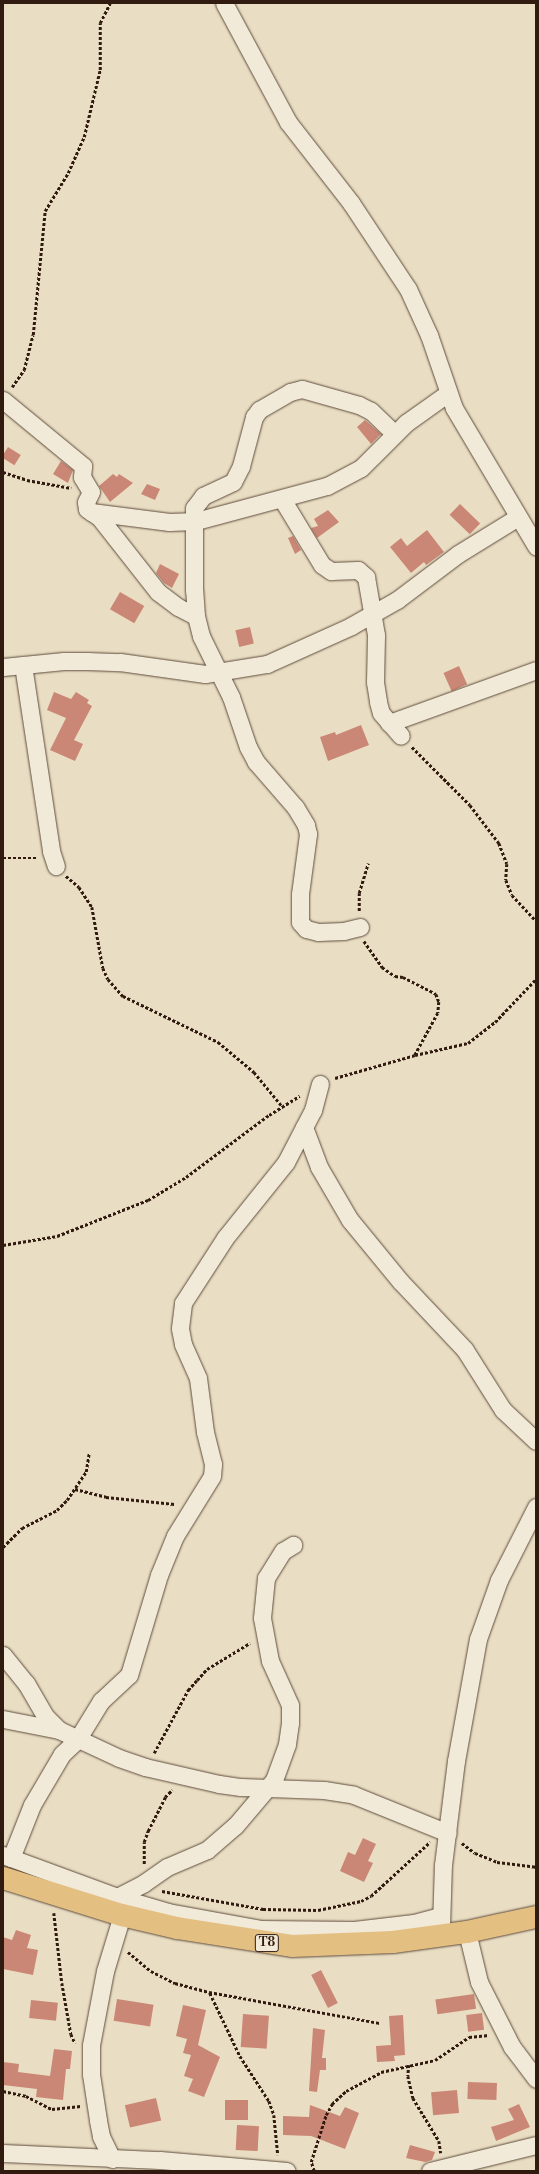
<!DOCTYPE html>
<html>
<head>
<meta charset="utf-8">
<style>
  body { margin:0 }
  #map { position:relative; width:539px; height:2174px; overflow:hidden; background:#e9dec3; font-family:"Libre Bodoni",serif }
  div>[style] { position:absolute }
  .building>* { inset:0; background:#cb8775; transform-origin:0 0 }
  .path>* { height:2.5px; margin-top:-1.25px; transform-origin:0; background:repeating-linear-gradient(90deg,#311a0f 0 3px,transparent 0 5px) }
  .roads { filter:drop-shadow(0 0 1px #5f4b3c) drop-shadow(0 0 1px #5f4b3c) }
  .street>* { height:17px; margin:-8.5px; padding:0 8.5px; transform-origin:8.5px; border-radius:8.5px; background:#f1ead8 }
  .highway>* { height:22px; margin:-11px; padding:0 11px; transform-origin:11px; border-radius:11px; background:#e4bf82 }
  span { translate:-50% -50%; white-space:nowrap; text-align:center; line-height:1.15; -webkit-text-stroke:4px #f1ead8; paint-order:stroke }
  .shield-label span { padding:1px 3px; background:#f1ead8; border:1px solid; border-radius:3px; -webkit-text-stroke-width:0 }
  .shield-label { font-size:12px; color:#311a0f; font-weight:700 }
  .frame { position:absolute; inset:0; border:4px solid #311a0f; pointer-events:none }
</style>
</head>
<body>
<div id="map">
  <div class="building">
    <div style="clip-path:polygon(365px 420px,381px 434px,371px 444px,357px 427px)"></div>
    <div style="left:8px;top:447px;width:15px;height:12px;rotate:32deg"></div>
    <div style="clip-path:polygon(61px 461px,73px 470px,68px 483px,53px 474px)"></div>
    <div style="clip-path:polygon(113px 474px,117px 477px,119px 474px,133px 483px,110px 502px,99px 486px)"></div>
    <div style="clip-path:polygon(147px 484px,160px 489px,155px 500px,141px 494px)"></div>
    <div style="left:460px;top:504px;width:28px;height:15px;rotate:44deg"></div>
    <div style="clip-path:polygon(328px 510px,339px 522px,317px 538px,311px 528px,318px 526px,314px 519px)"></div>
    <div style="clip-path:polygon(427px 530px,444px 552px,426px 565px,424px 562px,411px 573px,390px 547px,401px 538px,407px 546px)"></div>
    <div style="clip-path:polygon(293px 536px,301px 550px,295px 554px,288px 538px)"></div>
    <div style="clip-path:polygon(160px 564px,179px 574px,172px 588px,164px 583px,156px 573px)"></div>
    <div style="left:120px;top:592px;width:28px;height:20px;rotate:30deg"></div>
    <div style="left:250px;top:627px;width:17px;height:15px;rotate:77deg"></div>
    <div style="left:459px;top:666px;width:20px;height:17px;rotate:66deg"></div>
    <div style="clip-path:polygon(54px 692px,71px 699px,76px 692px,89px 700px,87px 703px,92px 706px,74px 740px,83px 744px,75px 761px,50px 750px,66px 718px,47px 710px)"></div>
    <div style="clip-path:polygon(361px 725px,369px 745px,328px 761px,320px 737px,335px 732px,336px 735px)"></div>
    <div style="clip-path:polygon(363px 1838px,376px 1844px,368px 1861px,373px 1863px,364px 1882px,340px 1871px,348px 1852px,355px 1855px)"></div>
    <div style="clip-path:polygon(16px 1930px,31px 1935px,27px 1948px,38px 1950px,33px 1975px,3px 1969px,3px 1937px,12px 1940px)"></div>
    <div style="left:321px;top:1970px;width:37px;height:11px;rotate:63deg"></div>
    <div style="left:474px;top:1994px;width:15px;height:39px;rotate:82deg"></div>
    <div style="left:117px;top:1999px;width:37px;height:22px;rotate:9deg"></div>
    <div style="left:31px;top:2000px;width:27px;height:18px;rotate:6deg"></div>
    <div style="clip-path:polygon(183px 2005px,206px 2010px,198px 2045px,220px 2057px,204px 2097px,188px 2091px,193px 2079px,184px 2076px,191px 2055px,183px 2053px,187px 2039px,176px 2036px)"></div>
    <div style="left:482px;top:2013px;width:17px;height:16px;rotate:83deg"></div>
    <div style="left:243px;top:2014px;width:26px;height:33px;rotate:4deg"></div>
    <div style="clip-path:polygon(403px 2015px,405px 2055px,394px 2056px,395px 2061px,377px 2062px,376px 2046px,391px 2045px,389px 2016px)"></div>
    <div style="clip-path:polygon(313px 2028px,325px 2030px,322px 2058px,326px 2058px,326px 2070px,320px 2070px,317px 2092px,309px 2091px)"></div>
    <div style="clip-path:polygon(54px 2049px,72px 2051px,70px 2069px,66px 2069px,63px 2100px,36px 2097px,37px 2089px,3px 2085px,3px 2062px,19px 2064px,18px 2072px,50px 2076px)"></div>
    <div style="left:468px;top:2082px;width:29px;height:17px;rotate:2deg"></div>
    <div style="left:457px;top:2090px;width:23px;height:26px;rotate:85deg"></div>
    <div style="left:156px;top:2098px;width:23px;height:32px;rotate:77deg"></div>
    <div style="left:225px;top:2100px;width:23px;height:20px"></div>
    <div style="clip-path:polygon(519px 2104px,530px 2127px,496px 2141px,491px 2127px,514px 2120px,508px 2109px)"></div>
    <div style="clip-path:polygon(310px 2105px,340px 2116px,345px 2107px,359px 2113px,345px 2149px,311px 2136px,283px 2135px,283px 2116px,309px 2117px)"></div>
    <div style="left:237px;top:2125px;width:22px;height:25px;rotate:3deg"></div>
    <div style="clip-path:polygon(410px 2145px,435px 2152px,432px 2160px,425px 2162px,406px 2158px)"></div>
  </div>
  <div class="path">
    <div style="left:12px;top:387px;width:21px;rotate:-55deg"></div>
    <div style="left:24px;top:370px;width:36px;rotate:-76deg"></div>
    <div style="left:33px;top:335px;width:125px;rotate:-84.5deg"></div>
    <div style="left:45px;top:211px;width:44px;rotate:-58.8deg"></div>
    <div style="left:68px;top:173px;width:39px;rotate:-66deg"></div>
    <div style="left:84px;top:137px;width:69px;rotate:-76.6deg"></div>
    <div style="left:100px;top:70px;width:47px;rotate:-90deg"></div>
    <div style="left:100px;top:23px;width:22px;rotate:-63deg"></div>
    <div style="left:3px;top:472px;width:25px;rotate:18deg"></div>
    <div style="left:27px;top:480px;width:45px;rotate:10.3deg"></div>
    <div style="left:412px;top:747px;width:82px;rotate:45deg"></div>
    <div style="left:470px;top:805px;width:48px;rotate:52.7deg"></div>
    <div style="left:499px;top:843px;width:22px;rotate:69deg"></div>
    <div style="left:507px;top:864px;width:16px;rotate:94deg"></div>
    <div style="left:506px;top:880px;width:16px;rotate:68deg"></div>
    <div style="left:512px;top:895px;width:35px;rotate:47deg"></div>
    <div style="left:3px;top:858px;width:34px"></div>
    <div style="left:66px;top:876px;width:17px;rotate:40deg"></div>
    <div style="left:79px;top:887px;width:24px;rotate:57deg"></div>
    <div style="left:92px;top:907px;width:62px;rotate:79.8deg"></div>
    <div style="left:103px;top:968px;width:12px;rotate:66deg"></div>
    <div style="left:108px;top:979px;width:23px;rotate:49deg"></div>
    <div style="left:123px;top:996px;width:106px;rotate:25.8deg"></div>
    <div style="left:218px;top:1042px;width:47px;rotate:39.8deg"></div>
    <div style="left:254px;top:1072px;width:44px;rotate:50.5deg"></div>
    <div style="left:359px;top:911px;width:18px;rotate:-90deg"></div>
    <div style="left:359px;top:893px;width:31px;rotate:-73deg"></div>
    <div style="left:364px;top:941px;width:32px;rotate:55deg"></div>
    <div style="left:382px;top:967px;width:16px;rotate:35deg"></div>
    <div style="left:395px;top:976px;width:8px;rotate:7deg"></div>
    <div style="left:403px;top:977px;width:37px;rotate:27deg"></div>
    <div style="left:436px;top:994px;width:9px;rotate:69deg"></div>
    <div style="left:439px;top:1002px;width:11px;rotate:95deg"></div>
    <div style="left:438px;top:1013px;width:48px;rotate:118.7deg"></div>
    <div style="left:335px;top:1078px;width:83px;rotate:-16deg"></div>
    <div style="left:415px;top:1055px;width:54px;rotate:-12.8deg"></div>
    <div style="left:468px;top:1043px;width:34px;rotate:-38deg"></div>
    <div style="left:495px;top:1022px;width:59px;rotate:-46.4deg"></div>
    <div style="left:3px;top:1245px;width:55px;rotate:-9.5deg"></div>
    <div style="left:57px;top:1236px;width:98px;rotate:-21.6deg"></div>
    <div style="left:148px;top:1200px;width:44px;rotate:-31.2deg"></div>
    <div style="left:186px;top:1177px;width:104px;rotate:-36.8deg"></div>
    <div style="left:269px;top:1115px;width:36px;rotate:-32deg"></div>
    <div style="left:75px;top:1489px;width:32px;rotate:14deg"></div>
    <div style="left:106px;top:1497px;width:69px;rotate:5.8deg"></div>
    <div style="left:3px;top:1547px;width:27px;rotate:-45deg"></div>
    <div style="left:22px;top:1528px;width:39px;rotate:-27deg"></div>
    <div style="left:57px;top:1510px;width:14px;rotate:-45deg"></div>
    <div style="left:67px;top:1500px;width:34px;rotate:-56deg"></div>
    <div style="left:86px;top:1472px;width:19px;rotate:-81deg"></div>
    <div style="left:154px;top:1753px;width:72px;rotate:-61.6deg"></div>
    <div style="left:188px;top:1690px;width:13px;rotate:-48deg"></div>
    <div style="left:197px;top:1680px;width:15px;rotate:-48deg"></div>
    <div style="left:207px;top:1669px;width:50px;rotate:-31.2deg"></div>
    <div style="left:462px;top:1843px;width:16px;rotate:38deg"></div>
    <div style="left:475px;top:1853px;width:24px;rotate:22deg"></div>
    <div style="left:497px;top:1862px;width:39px;rotate:7deg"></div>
    <div style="left:144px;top:1864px;width:22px;rotate:-90deg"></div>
    <div style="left:144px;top:1842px;width:12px;rotate:-70deg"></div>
    <div style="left:148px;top:1831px;width:38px;rotate:-63deg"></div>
    <div style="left:165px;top:1797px;width:10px;rotate:-45deg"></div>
    <div style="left:162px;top:1891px;width:103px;rotate:10.1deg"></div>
    <div style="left:263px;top:1909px;width:55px;rotate:1deg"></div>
    <div style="left:318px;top:1910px;width:44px;rotate:-11.8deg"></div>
    <div style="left:361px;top:1901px;width:11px;rotate:-27deg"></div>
    <div style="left:371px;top:1896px;width:80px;rotate:-42.5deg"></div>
    <div style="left:54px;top:1913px;width:70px;rotate:83.5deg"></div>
    <div style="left:62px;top:1983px;width:52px;rotate:80deg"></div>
    <div style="left:71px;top:2034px;width:10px;rotate:66deg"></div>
    <div style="left:128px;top:1952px;width:30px;rotate:40deg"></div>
    <div style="left:151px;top:1971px;width:27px;rotate:27deg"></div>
    <div style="left:175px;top:1983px;width:35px;rotate:15deg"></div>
    <div style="left:209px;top:1992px;width:174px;rotate:10.3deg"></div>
    <div style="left:210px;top:1993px;width:70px;rotate:64.5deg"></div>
    <div style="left:240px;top:2056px;width:54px;rotate:57.2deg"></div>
    <div style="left:269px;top:2101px;width:15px;rotate:70deg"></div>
    <div style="left:274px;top:2115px;width:40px;rotate:84.3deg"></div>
    <div style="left:409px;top:2065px;width:11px;rotate:95deg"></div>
    <div style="left:408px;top:2076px;width:23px;rotate:77deg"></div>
    <div style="left:413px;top:2098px;width:50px;rotate:58.8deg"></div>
    <div style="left:439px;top:2141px;width:12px;rotate:81deg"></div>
    <div style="left:3px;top:2091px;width:24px;rotate:12deg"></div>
    <div style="left:26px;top:2096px;width:29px;rotate:27deg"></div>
    <div style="left:52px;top:2109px;width:29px;rotate:-6deg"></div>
    <div style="left:314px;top:2171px;width:9px;rotate:-108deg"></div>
    <div style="left:311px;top:2162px;width:49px;rotate:-72.3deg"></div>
    <div style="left:326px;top:2115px;width:13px;rotate:-61deg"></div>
    <div style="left:332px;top:2104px;width:19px;rotate:-43deg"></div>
    <div style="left:346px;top:2091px;width:40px;rotate:-28deg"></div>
    <div style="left:381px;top:2072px;width:55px;rotate:-12.5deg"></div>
    <div style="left:435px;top:2060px;width:41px;rotate:-34.1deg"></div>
    <div style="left:469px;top:2037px;width:20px;rotate:-6deg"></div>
  </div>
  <div class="roads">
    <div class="street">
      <div style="left:224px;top:3px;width:135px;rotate:61.7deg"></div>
      <div style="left:288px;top:122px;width:103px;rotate:52.1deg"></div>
      <div style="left:351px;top:203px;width:103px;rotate:56.5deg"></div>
      <div style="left:408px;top:289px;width:51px;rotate:65.5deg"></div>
      <div style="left:429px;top:335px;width:77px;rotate:71.1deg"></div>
      <div style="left:454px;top:408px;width:161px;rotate:59.3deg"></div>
      <div style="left:3px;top:400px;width:104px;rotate:39.5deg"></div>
      <div style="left:83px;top:466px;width:11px;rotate:95deg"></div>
      <div style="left:82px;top:477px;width:17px;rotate:59deg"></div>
      <div style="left:91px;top:492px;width:11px;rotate:117deg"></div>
      <div style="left:86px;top:502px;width:7px;rotate:82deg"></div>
      <div style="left:87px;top:509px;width:14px;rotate:34deg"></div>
      <div style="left:99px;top:517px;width:95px;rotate:51.8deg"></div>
      <div style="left:158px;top:592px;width:25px;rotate:37deg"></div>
      <div style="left:178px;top:607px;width:20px;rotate:27deg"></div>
      <div style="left:282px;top:499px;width:77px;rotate:58.8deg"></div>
      <div style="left:322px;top:565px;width:11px;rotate:34deg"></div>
      <div style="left:331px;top:571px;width:27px;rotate:-2deg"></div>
      <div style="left:358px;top:570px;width:11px;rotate:41deg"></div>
      <div style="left:366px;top:577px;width:59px;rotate:80.2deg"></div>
      <div style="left:376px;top:635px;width:47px;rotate:91.2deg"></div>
      <div style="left:375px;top:682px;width:20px;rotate:81deg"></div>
      <div style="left:378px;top:702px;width:11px;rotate:75deg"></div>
      <div style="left:381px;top:713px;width:30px;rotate:49deg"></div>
      <div style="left:91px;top:512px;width:79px;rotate:7.3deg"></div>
      <div style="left:169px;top:522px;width:27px;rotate:-2deg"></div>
      <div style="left:196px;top:521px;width:136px;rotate:-15deg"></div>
      <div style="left:327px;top:486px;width:38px;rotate:-28deg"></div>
      <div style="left:361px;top:468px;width:64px;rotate:-45deg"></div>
      <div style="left:406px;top:423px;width:52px;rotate:-35.5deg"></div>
      <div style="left:23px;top:665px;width:188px;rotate:81.4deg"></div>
      <div style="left:51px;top:851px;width:16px;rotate:72deg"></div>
      <div style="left:3px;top:667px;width:61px;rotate:-5.6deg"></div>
      <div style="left:64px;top:661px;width:23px"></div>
      <div style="left:87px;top:661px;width:33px;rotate:2deg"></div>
      <div style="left:120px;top:662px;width:86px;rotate:8deg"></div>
      <div style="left:205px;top:674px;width:63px;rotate:-9.2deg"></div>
      <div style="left:267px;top:664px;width:92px;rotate:-24.3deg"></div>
      <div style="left:351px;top:626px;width:53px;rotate:-29.5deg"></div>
      <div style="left:397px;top:600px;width:76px;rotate:-37deg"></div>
      <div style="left:458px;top:554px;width:70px;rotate:-31.7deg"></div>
      <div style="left:389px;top:723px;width:156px;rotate:-19.8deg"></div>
      <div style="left:360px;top:927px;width:16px;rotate:166deg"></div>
      <div style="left:344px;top:931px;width:26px;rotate:178deg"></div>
      <div style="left:318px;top:932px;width:12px;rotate:-166deg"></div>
      <div style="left:306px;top:929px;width:9px;rotate:-131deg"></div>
      <div style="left:300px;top:922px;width:28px;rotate:-90deg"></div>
      <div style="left:300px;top:894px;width:61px;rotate:-82.4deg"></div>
      <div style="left:308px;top:834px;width:9px;rotate:-103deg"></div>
      <div style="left:306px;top:825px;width:21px;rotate:-121deg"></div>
      <div style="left:295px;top:807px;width:60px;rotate:-130.9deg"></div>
      <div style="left:256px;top:762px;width:17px;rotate:-118deg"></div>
      <div style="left:248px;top:747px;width:53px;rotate:-108.8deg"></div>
      <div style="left:231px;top:697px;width:68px;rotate:-116.2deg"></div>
      <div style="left:201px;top:636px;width:21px;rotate:-104deg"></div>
      <div style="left:196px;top:616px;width:26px;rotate:-94deg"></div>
      <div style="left:194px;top:590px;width:82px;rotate:-90deg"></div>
      <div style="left:194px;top:508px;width:15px;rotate:-53deg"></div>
      <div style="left:203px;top:496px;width:33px;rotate:-25deg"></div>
      <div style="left:233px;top:482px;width:18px;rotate:-63deg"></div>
      <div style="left:241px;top:466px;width:51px;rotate:-75.1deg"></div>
      <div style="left:254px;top:417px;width:9px;rotate:-54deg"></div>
      <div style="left:259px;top:410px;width:36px;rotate:-30deg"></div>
      <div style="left:290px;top:392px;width:12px;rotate:-14deg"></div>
      <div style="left:302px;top:389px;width:59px;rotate:15.7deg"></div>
      <div style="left:359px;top:405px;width:13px;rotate:27deg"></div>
      <div style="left:371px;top:411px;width:33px;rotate:44deg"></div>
      <div style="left:304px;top:1127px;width:43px;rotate:69.4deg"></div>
      <div style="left:319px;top:1167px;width:61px;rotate:59.7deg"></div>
      <div style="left:350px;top:1220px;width:80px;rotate:50.6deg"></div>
      <div style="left:401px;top:1282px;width:93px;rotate:46.7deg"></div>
      <div style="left:465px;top:1350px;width:71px;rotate:57.7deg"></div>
      <div style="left:503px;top:1410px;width:45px;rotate:43.2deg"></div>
      <div style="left:3px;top:1655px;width:36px;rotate:51deg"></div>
      <div style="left:26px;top:1683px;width:39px;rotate:60deg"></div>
      <div style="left:46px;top:1717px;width:18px;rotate:45deg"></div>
      <div style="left:59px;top:1730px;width:66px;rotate:25deg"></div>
      <div style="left:119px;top:1758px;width:28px;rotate:19deg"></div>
      <div style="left:145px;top:1767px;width:76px;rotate:12.9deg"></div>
      <div style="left:219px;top:1784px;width:22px;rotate:8deg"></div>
      <div style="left:241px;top:1787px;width:83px;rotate:2.1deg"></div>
      <div style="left:324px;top:1790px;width:30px;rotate:9deg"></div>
      <div style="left:354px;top:1795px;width:101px;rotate:22deg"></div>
      <div style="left:3px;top:1719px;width:57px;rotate:11.1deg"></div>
      <div style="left:3px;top:1855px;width:121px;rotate:20.2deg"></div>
      <div style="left:117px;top:1897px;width:53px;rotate:16.4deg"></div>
      <div style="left:168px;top:1912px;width:95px;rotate:10.4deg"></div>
      <div style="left:261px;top:1929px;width:93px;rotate:0.6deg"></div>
      <div style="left:354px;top:1930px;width:60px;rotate:-6.7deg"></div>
      <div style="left:414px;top:1923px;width:27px;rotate:-15deg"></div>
      <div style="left:11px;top:1858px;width:57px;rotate:-68.4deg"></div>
      <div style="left:32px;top:1805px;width:59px;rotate:-59.5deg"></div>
      <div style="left:62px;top:1754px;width:21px;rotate:-43deg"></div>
      <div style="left:77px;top:1740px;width:46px;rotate:-58.4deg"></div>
      <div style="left:101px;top:1701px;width:38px;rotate:-43deg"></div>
      <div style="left:129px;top:1675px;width:104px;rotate:-73.3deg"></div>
      <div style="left:159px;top:1575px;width:42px;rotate:-67.7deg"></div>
      <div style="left:175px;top:1536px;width:70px;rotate:-58.3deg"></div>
      <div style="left:212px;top:1476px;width:12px;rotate:-85deg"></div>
      <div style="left:213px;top:1464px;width:33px;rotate:-104deg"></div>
      <div style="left:205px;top:1432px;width:54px;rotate:-97.4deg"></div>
      <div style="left:198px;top:1378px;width:37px;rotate:-114deg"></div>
      <div style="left:183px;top:1344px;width:16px;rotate:-101deg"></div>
      <div style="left:180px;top:1328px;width:25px;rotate:-83deg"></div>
      <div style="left:183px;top:1303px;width:77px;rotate:-57.1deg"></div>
      <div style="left:225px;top:1238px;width:97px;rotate:-51.2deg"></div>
      <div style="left:286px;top:1162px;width:59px;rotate:-62.6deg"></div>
      <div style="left:313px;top:1110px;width:27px;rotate:-75deg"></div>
      <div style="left:117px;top:1897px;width:30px;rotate:-27deg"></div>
      <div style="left:144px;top:1883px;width:28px;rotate:-35deg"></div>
      <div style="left:167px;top:1867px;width:43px;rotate:-23deg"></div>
      <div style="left:207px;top:1850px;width:37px;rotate:-41deg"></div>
      <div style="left:235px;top:1826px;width:60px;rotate:-49.7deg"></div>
      <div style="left:274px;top:1780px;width:38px;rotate:-70deg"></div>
      <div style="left:287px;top:1744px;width:21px;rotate:-82deg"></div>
      <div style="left:290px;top:1723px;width:18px;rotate:-90deg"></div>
      <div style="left:290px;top:1705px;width:48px;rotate:-114.4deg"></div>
      <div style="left:270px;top:1661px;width:44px;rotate:-100.5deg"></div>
      <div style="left:262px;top:1618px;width:40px;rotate:-84.3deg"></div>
      <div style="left:266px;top:1578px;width:32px;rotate:-58deg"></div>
      <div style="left:283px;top:1551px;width:12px;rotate:-31deg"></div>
      <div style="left:441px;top:1927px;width:62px;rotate:-88.2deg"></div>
      <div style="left:443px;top:1865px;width:105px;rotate:-82.9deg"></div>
      <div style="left:456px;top:1761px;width:124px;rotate:-79.8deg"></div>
      <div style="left:478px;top:1639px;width:63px;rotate:-70.4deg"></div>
      <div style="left:499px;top:1580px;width:82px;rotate:-63.1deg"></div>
      <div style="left:467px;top:1932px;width:51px;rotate:76.5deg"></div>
      <div style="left:479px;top:1982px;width:73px;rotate:63.1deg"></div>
      <div style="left:512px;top:2047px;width:40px;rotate:53deg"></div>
      <div style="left:3px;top:2153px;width:157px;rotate:2.6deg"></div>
      <div style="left:160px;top:2160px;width:127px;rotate:5deg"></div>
      <div style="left:112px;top:2159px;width:25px;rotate:-116deg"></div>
      <div style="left:101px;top:2136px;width:16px;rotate:-101deg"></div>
      <div style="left:98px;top:2120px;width:47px;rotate:-98.7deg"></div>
      <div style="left:91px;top:2074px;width:29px;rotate:-90deg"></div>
      <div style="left:91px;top:2045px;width:75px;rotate:-79.3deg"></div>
      <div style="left:105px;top:1971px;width:59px;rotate:-73.1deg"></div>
      <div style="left:430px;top:2171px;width:109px;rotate:-13.8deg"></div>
    </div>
    <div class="highway">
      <div style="left:3px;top:1878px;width:125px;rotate:17.3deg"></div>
      <div style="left:122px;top:1915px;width:57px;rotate:13.3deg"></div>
      <div style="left:177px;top:1928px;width:116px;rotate:8.9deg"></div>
      <div style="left:292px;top:1946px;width:101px;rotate:-2.3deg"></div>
      <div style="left:393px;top:1942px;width:75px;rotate:-7.7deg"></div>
      <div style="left:467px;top:1932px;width:71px;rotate:-12.3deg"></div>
    </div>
  </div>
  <div class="shield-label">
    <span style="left:267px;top:1943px">T8</span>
  </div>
  <div class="frame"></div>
</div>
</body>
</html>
